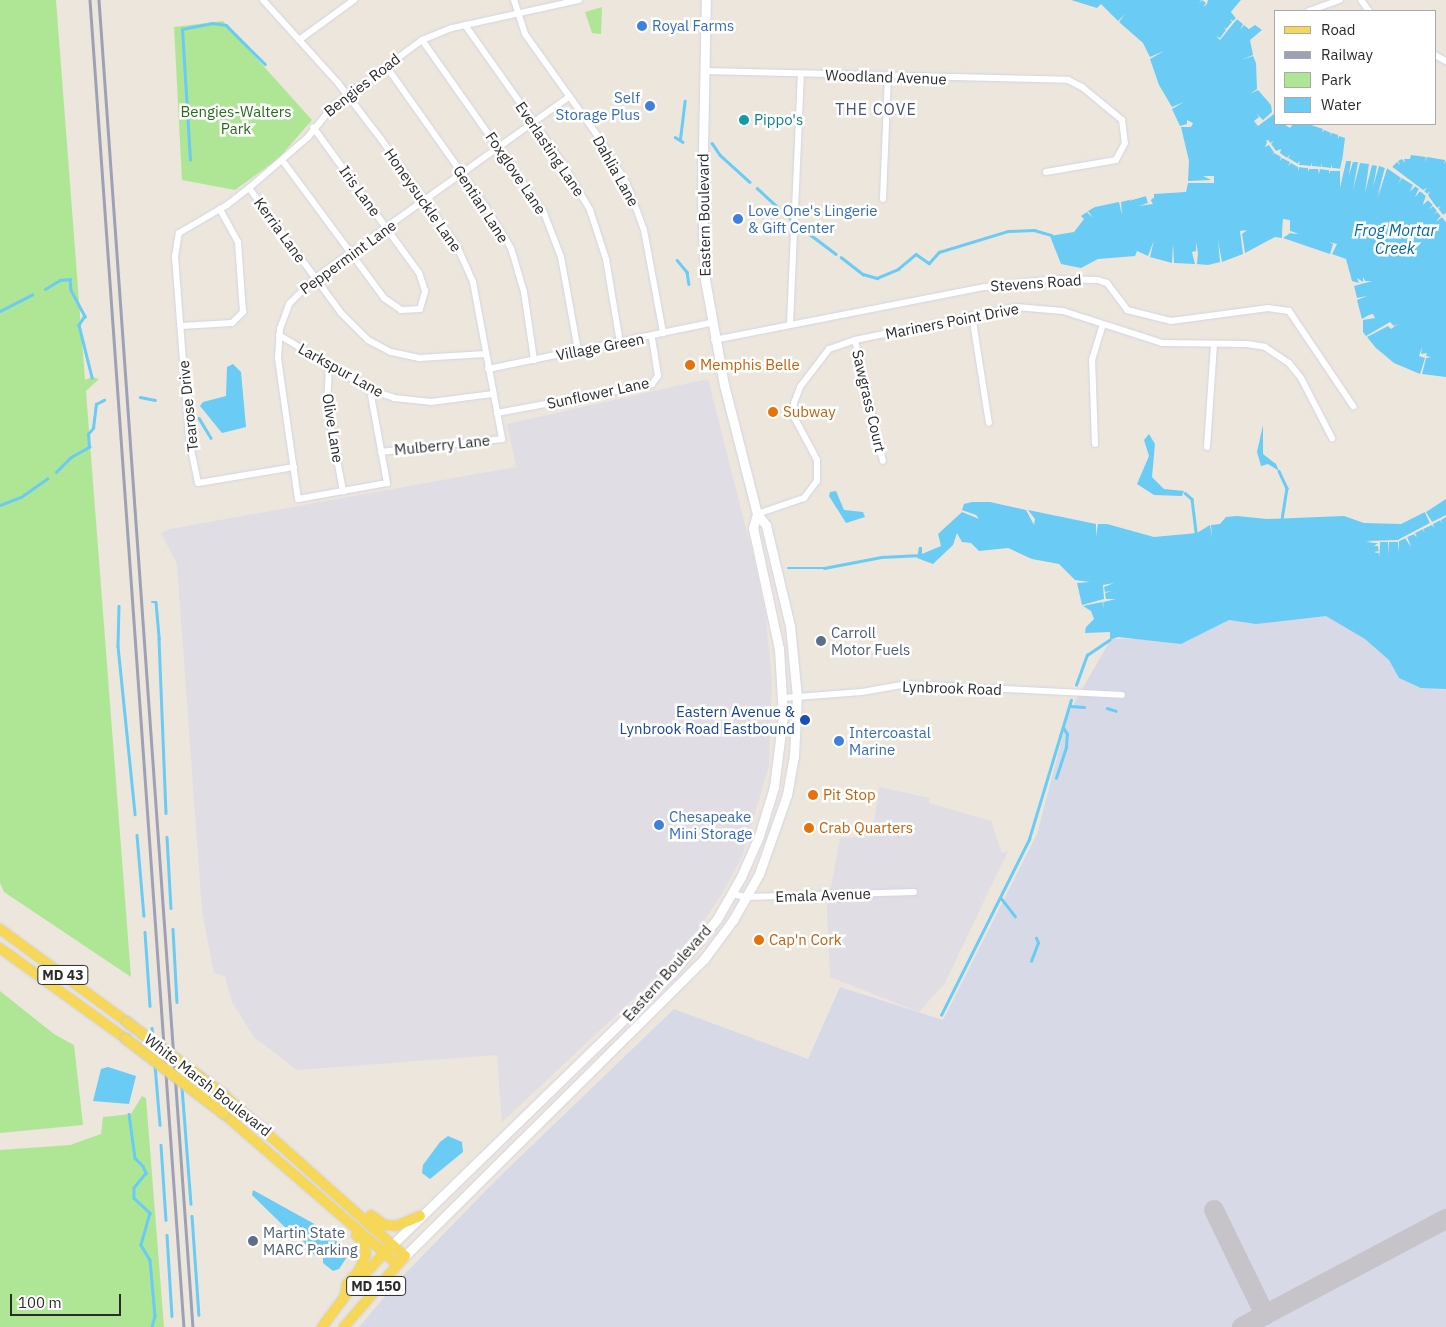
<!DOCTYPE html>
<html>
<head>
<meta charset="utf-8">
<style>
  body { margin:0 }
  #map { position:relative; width:1446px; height:1327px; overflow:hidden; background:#ede6dc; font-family:"IBM Plex Sans",sans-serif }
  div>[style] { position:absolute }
  .industrial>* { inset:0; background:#e0dde5 }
  .airport>* { inset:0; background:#d7dae6 }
  .green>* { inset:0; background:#afe696 }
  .water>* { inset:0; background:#6acbf4 }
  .pier>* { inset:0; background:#ede6dc }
  .stream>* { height:2.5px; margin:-1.25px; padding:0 1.25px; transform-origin:1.25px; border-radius:1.25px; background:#6acbf4 }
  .taxiway>* { height:20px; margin:-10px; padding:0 10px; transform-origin:10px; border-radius:10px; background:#c6c4c9 }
  .roads { filter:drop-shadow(0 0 1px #d1d4e4) drop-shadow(0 0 1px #d1d4e4) }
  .minor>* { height:6px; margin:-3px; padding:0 3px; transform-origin:3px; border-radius:3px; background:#fff }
  .secondary>* { height:9px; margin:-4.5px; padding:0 4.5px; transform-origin:4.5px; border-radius:4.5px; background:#fff }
  .primary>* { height:10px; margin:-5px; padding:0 5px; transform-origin:5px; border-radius:5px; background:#f7d757 }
  .rail>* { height:2.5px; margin:-1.25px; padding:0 1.25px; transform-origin:1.25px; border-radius:1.25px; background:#9ea1b6 }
  .bridges { filter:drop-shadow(0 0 1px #c8c8c8) drop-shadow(0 0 1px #c8c8c8) }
  .primary-bridge>* { height:10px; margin:-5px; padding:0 5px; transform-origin:5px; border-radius:5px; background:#f7d757 }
  .dots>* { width:14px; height:14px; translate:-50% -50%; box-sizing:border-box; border:2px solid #fff; border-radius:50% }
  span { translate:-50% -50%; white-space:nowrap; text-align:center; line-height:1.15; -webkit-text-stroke:5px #fff; paint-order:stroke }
  .shield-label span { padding:1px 4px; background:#fff; border:1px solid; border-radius:4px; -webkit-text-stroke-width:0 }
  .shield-label { font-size:14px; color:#2b2b2b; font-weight:700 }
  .shop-label { font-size:15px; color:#366cbe }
  .left { translate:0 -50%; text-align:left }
  .right { translate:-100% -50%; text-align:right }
  .street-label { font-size:15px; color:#2b2b2b }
  .park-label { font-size:15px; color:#266c17 }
  .culture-label { font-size:15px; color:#0d838f }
  .food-label { font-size:15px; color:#c56008 }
  .service-label { font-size:15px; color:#4e5e75 }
  .transit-label { font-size:15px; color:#164399 }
  .neighbourhood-label { font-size:16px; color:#49517e; letter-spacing:1px }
  .water-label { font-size:16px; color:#0768a2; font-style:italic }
  .legend { position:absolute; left:1274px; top:10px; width:162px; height:115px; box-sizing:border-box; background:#fff; border:1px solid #aaa; margin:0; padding:6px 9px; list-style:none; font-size:15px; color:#2b2b2b }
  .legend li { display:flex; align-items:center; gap:10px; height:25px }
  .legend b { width:25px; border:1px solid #aaa }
  .scale { position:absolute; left:10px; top:1294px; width:111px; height:22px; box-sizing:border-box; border:2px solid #2b2b2b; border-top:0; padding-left:6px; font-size:15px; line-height:18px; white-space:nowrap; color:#2b2b2b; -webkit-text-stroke:4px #fff; paint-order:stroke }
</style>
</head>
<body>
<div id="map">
  <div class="industrial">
    <div style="clip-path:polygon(708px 379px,754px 560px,765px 612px,772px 677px,769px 766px,742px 857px,722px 894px,698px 930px,660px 974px,502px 1122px,497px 1055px,297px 1070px,254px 1037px,232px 1002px,225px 976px,214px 973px,202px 911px,177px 564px,161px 533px,170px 529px,516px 467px,507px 424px)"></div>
    <div style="clip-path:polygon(879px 787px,929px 798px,929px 803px,991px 821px,1002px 853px,1008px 851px,945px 983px,919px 1012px,830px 977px,827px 908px,840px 838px,872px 836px)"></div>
  </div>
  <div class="airport">
    <div style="clip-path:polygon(1335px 615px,1446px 688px,1446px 1327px,359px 1327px,397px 1282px,494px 1182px,674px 1009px,808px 1059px,840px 987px,943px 1020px,1037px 834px,1069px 712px,1111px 639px,1190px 638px,1205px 618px)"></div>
  </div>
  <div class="green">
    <div style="clip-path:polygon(0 0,56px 0,85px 380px,92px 377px,99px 379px,86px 391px,131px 977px,4px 892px,0 883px)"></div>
    <div style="clip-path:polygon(602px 7px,601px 34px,592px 33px,585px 12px)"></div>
    <div style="clip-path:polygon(223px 21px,312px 120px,278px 159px,235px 190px,182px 180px,174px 27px)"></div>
    <div style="clip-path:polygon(0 991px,54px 1034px,74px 1045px,83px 1125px,0 1133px)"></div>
    <div style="clip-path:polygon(142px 1096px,146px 1098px,164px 1327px,0 1327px,0 1150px,70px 1145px,101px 1134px,103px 1117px,131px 1114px)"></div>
  </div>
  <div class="water">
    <div style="clip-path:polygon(1071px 0,1201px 0,1199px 4px,1202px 0,1206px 3px,1203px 7px,1207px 4px,1208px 0,1241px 0,1231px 12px,1236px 18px,1233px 22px,1230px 20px,1233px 22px,1223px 34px,1237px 19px,1243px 24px,1240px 30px,1244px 25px,1249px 29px,1255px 25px,1262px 30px,1250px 40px,1253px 55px,1241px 60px,1253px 56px,1256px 63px,1257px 89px,1250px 94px,1258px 90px,1271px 105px,1272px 112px,1263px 120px,1256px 113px,1259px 117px,1254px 121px,1258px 126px,1274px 114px,1275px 124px,1284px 124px,1290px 128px,1293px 124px,1308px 124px,1323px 129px,1322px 133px,1324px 130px,1331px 133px,1330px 136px,1332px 133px,1338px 135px,1338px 139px,1339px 136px,1345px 138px,1341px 169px,1332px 168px,1332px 165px,1331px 168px,1299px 165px,1299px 161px,1298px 164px,1288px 158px,1290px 155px,1287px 158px,1279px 153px,1281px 149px,1276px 151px,1268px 140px,1266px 141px,1274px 152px,1298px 167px,1298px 170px,1299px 167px,1308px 168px,1308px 172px,1309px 168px,1319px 169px,1319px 173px,1319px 169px,1340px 171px,1340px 187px,1346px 161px,1351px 161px,1349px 175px,1353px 162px,1358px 162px,1353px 190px,1360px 163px,1369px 164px,1365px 193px,1372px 165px,1377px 166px,1373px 187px,1379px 166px,1385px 168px,1378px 198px,1387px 168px,1402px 178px,1398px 184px,1402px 178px,1414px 185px,1410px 192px,1415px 186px,1419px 189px,1415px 197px,1420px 191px,1426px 196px,1423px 204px,1428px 200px,1433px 205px,1428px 209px,1433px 206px,1441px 216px,1436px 221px,1442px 217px,1446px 222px,1446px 377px,1422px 374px,1426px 358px,1431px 357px,1426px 356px,1427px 353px,1421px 354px,1422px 347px,1419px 356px,1425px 358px,1420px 374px,1394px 363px,1376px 348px,1367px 337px,1388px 326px,1391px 329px,1399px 323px,1394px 326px,1390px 322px,1366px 336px,1363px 332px,1363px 320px,1375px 318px,1373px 314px,1384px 311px,1369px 315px,1362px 319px,1357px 300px,1367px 296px,1357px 298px,1354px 286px,1372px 281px,1365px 281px,1363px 277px,1363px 282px,1357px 278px,1359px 283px,1352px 281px,1346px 259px,1332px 254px,1337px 244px,1329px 242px,1333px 244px,1330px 254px,1283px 238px,1290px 233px,1298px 234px,1290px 231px,1290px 220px,1283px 220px,1282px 238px,1275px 237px,1245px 253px,1242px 234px,1247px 230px,1240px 231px,1243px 254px,1222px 262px,1219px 246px,1218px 240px,1220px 262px,1208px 265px,1197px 264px,1198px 253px,1196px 242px,1196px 251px,1192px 252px,1195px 264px,1174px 263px,1173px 243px,1172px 263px,1150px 257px,1154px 240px,1148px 256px,1137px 251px,1135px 256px,1098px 259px,1081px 268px,1061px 264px,1050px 236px,1074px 232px,1084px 219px,1081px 216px,1087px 212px,1093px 218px,1088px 211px,1095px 207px,1119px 202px,1122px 215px,1121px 202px,1146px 196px,1148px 203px,1139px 204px,1150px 203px,1154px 194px,1186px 192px,1188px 183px,1214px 183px,1214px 176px,1203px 176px,1211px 180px,1188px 181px,1189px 161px,1181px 127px,1191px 127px,1193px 123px,1187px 120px,1187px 124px,1180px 126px,1172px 109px,1184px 102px,1172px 107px,1159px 85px,1150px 59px,1164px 51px,1150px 57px,1143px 43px,1119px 22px,1125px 14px,1118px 21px,1101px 4px,1097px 8px)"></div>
    <div style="clip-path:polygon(1411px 155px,1426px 157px,1425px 162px,1427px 157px,1445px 160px,1444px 164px,1446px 161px,1446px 213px,1443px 215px,1438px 208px,1440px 206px,1437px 208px,1427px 195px,1430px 192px,1427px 194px,1424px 191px,1427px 188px,1423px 191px,1391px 168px,1397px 162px,1400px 165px,1398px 161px,1402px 159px,1405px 163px,1404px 159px,1410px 159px)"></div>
    <div style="clip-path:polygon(233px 364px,241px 372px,246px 427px,222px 433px,200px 406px,203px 402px,226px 396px,227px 367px)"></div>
    <div style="clip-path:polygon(1263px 425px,1263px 454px,1276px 464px,1279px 471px,1268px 464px,1261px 466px,1257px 452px)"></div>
    <div style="clip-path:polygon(1149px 434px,1155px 444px,1152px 477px,1164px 489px,1184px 491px,1182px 496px,1154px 495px,1137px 484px,1149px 456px,1144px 440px)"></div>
    <div style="clip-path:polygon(836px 491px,844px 510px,863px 512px,865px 517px,846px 523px,829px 496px,830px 492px)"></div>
    <div style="clip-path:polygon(1446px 499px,1446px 515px,1432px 522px,1426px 512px)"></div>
    <div style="clip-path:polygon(972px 502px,990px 502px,1026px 510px,1034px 525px,1035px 519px,1028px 510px,1096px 524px,1096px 536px,1098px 524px,1107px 524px,1154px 537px,1197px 533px,1210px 525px,1212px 538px,1211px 525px,1220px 524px,1226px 517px,1237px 516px,1267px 519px,1344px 516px,1364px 523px,1401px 524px,1425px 512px,1430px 523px,1398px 540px,1366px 541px,1378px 543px,1379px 552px,1374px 553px,1379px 553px,1379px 558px,1380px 542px,1398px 542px,1398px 551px,1399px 541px,1406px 538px,1411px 547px,1407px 537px,1414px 534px,1416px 537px,1415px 533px,1423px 529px,1425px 533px,1423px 529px,1446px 517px,1446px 689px,1421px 688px,1399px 678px,1389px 660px,1365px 639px,1326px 616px,1256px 624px,1229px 620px,1181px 644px,1118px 637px,1110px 640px,1110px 632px,1085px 633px,1086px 627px,1094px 619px,1091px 611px,1083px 606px,1116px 599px,1082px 605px,1077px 583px,1090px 582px,1075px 580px,1059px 564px,1032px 559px,1008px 548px,979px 551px,971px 543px,962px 542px,957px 533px,953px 545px,933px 564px,917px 558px,919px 547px,922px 547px,922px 554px,941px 546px,938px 534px,962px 512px,979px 519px,976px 515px,962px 510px,964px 504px)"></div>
    <div style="clip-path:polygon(108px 1067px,136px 1076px,129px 1104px,93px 1101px,101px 1069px)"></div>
    <div style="clip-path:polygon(448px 1136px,462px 1142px,463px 1152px,430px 1179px,422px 1173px,423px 1165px,440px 1142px)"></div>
    <div style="clip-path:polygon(253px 1190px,318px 1226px,336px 1239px,338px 1245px,325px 1244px,315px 1256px,302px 1240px,295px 1237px,252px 1195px)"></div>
    <div style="clip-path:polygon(343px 1246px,348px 1251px,347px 1257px,339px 1269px,333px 1271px,323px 1263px,323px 1256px,328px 1249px,338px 1253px)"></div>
  </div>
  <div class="pier">
    <div style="clip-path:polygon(1241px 0,1234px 12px,1251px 27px,1249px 29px,1237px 19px,1220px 40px,1216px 36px,1220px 38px,1226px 30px,1223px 27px,1226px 29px,1232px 22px,1230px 19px,1233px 21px,1236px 18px,1231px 12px)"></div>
    <div style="clip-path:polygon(1268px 140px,1270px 143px,1274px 141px,1271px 144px,1276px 151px,1278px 152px,1281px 149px,1280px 153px,1287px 158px,1290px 154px,1288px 158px,1298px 164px,1300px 161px,1299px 165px,1311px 166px,1312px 162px,1312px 166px,1321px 167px,1321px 163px,1322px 167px,1331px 168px,1331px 164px,1332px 168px,1340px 169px,1342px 160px,1346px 161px,1340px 187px,1340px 171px,1330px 171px,1329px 174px,1329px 170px,1320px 169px,1319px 174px,1318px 169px,1309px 169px,1309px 172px,1308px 168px,1299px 167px,1298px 171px,1298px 167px,1291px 163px,1288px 166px,1290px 162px,1282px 158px,1280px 161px,1281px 157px,1274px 153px,1272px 155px,1274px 152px,1269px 145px,1265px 147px)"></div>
    <div style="clip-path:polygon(1390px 165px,1423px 190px,1427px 188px,1424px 191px,1427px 194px,1430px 191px,1428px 195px,1432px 201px,1435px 198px,1432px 201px,1437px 208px,1441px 206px,1438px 209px,1443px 215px,1446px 213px,1446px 222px,1442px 217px,1436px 222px,1441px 216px,1437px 212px,1433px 215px,1437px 211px,1433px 206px,1429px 210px,1433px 205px,1428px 200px,1423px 205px,1426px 196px,1420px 191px,1415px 197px,1419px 189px,1415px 186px,1410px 191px,1413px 185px,1402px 178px,1398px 184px,1401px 178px,1387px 168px,1377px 197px,1385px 168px)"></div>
    <div style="clip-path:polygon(1154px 192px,1154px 198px,1150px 199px,1153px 204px,1139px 206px,1148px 203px,1146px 196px,1129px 201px,1140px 194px,1151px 196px)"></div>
    <div style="clip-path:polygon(1283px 219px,1290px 220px,1290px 231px,1299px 234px,1290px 233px,1282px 238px)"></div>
    <div style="clip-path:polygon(1424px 510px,1432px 522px,1446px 517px,1441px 520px,1442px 524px,1440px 520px,1433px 524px,1434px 528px,1432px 525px,1423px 529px,1425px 533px,1422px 529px,1415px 533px,1417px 537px,1414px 534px,1407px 537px,1411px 547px,1405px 538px,1399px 541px,1398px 551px,1398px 542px,1389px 542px,1389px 555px,1388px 542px,1380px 542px,1379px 558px,1379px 553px,1374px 552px,1379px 551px,1378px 546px,1374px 546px,1378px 543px,1366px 543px,1398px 540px,1430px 523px)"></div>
    <div style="clip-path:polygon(1114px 583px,1104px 587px,1105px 592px,1112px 591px,1105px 593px,1106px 599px,1116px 599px,1103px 602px,1104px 608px,1102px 602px,1082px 605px,1104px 599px,1103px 585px)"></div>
  </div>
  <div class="stream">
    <div style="left:675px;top:137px;width:9px;rotate:32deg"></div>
    <div style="left:680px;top:139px;width:38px;rotate:-83deg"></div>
    <div style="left:712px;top:143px;width:14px;rotate:56deg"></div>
    <div style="left:720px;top:155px;width:40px;rotate:42deg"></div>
    <div style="left:190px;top:160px;width:131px;rotate:-93.5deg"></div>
    <div style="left:182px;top:29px;width:31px;rotate:-11deg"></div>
    <div style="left:212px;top:23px;width:14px;rotate:8deg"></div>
    <div style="left:226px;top:25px;width:55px;rotate:45deg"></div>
    <div style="left:757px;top:188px;width:46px;rotate:42.4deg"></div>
    <div style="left:799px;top:226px;width:46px;rotate:37.1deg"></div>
    <div style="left:841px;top:257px;width:28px;rotate:38deg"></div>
    <div style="left:863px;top:274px;width:15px;rotate:16deg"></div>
    <div style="left:877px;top:278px;width:23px;rotate:-23deg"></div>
    <div style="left:898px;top:269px;width:23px;rotate:-40deg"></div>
    <div style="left:916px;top:254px;width:16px;rotate:35deg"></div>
    <div style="left:929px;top:263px;width:15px;rotate:-48deg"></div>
    <div style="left:939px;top:252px;width:72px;rotate:-16.9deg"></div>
    <div style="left:1008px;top:231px;width:26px;rotate:-2deg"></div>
    <div style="left:1034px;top:230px;width:18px;rotate:16deg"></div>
    <div style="left:677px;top:260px;width:16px;rotate:50deg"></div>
    <div style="left:687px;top:272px;width:12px;rotate:81deg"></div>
    <div style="left:45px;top:289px;width:17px;rotate:-31deg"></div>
    <div style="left:60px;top:280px;width:10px;rotate:-6deg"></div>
    <div style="left:70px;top:279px;width:11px;rotate:85deg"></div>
    <div style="left:71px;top:290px;width:30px;rotate:62deg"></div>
    <div style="left:85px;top:316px;width:11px;rotate:124deg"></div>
    <div style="left:79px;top:325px;width:54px;rotate:76deg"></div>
    <div style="left:0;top:311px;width:36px;rotate:-27deg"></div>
    <div style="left:140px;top:397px;width:15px;rotate:11deg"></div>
    <div style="left:199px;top:418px;width:23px;rotate:59deg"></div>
    <div style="left:1279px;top:471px;width:19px;rotate:65deg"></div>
    <div style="left:1287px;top:488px;width:30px;rotate:99deg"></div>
    <div style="left:56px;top:472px;width:21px;rotate:-45deg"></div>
    <div style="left:71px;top:457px;width:21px;rotate:-29deg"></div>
    <div style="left:89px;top:447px;width:13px;rotate:-94deg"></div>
    <div style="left:88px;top:434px;width:8px;rotate:-50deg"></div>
    <div style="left:93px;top:428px;width:24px;rotate:-83deg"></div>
    <div style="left:96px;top:404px;width:9px;rotate:-27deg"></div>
    <div style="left:1185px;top:493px;width:9px;rotate:41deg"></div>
    <div style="left:1192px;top:499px;width:34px;rotate:83deg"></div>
    <div style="left:0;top:505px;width:22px;rotate:-21deg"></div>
    <div style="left:21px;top:497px;width:32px;rotate:-35deg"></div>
    <div style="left:788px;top:568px;width:36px"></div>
    <div style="left:824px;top:568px;width:58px;rotate:-10.9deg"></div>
    <div style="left:881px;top:557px;width:35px;rotate:-3deg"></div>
    <div style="left:152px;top:602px;width:4px"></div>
    <div style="left:156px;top:602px;width:37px;rotate:85deg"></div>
    <div style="left:159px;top:639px;width:174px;rotate:87.7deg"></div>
    <div style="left:119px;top:606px;width:40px;rotate:91.4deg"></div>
    <div style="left:118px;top:646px;width:169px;rotate:84.2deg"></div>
    <div style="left:1076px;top:685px;width:32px;rotate:-70deg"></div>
    <div style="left:1087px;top:655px;width:27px;rotate:-34deg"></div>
    <div style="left:1070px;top:706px;width:14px;rotate:4deg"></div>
    <div style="left:1107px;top:708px;width:9px;rotate:18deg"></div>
    <div style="left:1056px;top:778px;width:33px;rotate:-72deg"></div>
    <div style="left:1066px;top:747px;width:13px;rotate:-86deg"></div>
    <div style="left:1067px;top:734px;width:7px;rotate:-124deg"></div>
    <div style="left:137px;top:835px;width:81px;rotate:85.1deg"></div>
    <div style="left:167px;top:837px;width:71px;rotate:86.8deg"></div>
    <div style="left:1001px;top:898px;width:23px;rotate:52deg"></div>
    <div style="left:173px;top:929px;width:73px;rotate:86.9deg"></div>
    <div style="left:145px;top:932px;width:74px;rotate:86.1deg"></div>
    <div style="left:1031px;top:961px;width:19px;rotate:-69deg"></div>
    <div style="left:1038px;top:943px;width:5px;rotate:-112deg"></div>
    <div style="left:941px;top:1015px;width:197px;rotate:-63.4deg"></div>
    <div style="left:1029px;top:839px;width:145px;rotate:-73.2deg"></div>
    <div style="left:152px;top:1028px;width:9px;rotate:84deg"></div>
    <div style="left:155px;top:1065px;width:60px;rotate:85.2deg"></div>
    <div style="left:182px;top:1087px;width:117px;rotate:85.6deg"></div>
    <div style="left:129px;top:1114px;width:44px;rotate:82.2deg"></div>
    <div style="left:135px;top:1158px;width:11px;rotate:45deg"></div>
    <div style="left:143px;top:1166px;width:8px;rotate:67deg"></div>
    <div style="left:146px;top:1173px;width:19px;rotate:129deg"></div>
    <div style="left:134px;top:1188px;width:10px;rotate:90deg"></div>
    <div style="left:134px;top:1198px;width:22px;rotate:43deg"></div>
    <div style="left:150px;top:1213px;width:33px;rotate:106deg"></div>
    <div style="left:141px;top:1245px;width:17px;rotate:59deg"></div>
    <div style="left:150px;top:1260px;width:56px;rotate:84.9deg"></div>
    <div style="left:155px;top:1316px;width:11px;rotate:105deg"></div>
    <div style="left:161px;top:1145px;width:75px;rotate:86.2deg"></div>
    <div style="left:192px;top:1216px;width:99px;rotate:86deg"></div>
    <div style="left:167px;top:1235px;width:81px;rotate:86.5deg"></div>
  </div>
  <div class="taxiway">
    <div style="left:1214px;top:1210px;width:117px;rotate:64.1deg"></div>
    <div style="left:1242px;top:1327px;width:231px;rotate:-27.9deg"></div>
  </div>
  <div class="roads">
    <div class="minor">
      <div style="left:263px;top:0;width:112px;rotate:47.9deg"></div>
      <div style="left:338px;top:83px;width:71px;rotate:52.5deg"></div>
      <div style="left:381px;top:139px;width:129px;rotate:54.5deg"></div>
      <div style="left:456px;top:244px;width:42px;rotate:65.9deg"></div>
      <div style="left:473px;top:282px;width:160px;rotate:79.5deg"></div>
      <div style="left:502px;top:439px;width:122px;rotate:173.9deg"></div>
      <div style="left:514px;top:0;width:36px;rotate:72deg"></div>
      <div style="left:525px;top:34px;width:129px;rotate:54.5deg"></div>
      <div style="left:600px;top:139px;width:52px;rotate:59deg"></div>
      <div style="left:627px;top:184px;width:49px;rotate:69.7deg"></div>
      <div style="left:644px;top:230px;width:105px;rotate:79.5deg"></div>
      <div style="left:1361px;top:0;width:14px;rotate:54deg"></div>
      <div style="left:1309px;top:11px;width:33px;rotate:-20deg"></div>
      <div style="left:465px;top:25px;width:168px;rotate:54.7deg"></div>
      <div style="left:562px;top:162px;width:56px;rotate:59.7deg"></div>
      <div style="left:590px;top:210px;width:52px;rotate:71.9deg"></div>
      <div style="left:606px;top:259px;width:85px;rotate:80.5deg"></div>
      <div style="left:299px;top:40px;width:68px;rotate:-36deg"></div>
      <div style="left:422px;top:40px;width:212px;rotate:54.8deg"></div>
      <div style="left:544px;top:213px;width:47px;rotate:68.9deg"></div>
      <div style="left:561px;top:257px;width:96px;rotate:79.7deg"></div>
      <div style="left:1435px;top:55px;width:13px;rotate:29deg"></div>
      <div style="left:386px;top:66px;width:173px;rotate:54.7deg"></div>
      <div style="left:486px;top:207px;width:48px;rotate:58.6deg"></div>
      <div style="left:511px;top:248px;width:46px;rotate:73.5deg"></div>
      <div style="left:524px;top:292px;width:69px;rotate:81.6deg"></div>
      <div style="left:705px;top:71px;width:363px;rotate:1.4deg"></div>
      <div style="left:1068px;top:80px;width:16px;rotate:27deg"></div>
      <div style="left:1082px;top:87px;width:52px;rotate:39.5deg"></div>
      <div style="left:1122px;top:120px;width:23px;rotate:83deg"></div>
      <div style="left:1125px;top:143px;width:19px;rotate:118deg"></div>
      <div style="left:1116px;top:160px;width:71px;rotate:170.3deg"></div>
      <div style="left:282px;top:160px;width:172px;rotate:53.5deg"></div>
      <div style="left:384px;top:298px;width:21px;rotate:35deg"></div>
      <div style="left:401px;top:310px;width:19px;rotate:-3deg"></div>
      <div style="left:420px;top:309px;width:19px;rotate:-74deg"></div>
      <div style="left:425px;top:291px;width:19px;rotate:-108deg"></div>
      <div style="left:419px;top:273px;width:180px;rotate:-126deg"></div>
      <div style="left:249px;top:188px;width:155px;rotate:53.6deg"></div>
      <div style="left:341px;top:313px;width:38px;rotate:45deg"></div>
      <div style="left:368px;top:340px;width:26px;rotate:28deg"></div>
      <div style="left:391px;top:352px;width:29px;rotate:12deg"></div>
      <div style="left:419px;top:358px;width:67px;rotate:-3.4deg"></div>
      <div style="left:883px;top:199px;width:122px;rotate:-87.7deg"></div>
      <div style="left:972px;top:315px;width:109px;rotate:81.1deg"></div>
      <div style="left:790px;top:324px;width:249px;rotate:-87.5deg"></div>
      <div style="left:181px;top:326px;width:51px;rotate:-3.4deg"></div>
      <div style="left:232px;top:323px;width:16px;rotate:-45deg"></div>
      <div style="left:243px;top:312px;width:70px;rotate:-94.1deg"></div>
      <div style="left:238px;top:242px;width:38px;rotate:-119deg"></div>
      <div style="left:279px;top:335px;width:106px;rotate:31.1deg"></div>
      <div style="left:370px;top:390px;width:25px;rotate:18deg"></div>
      <div style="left:394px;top:398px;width:37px;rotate:6deg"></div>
      <div style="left:431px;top:402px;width:63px;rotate:-7.4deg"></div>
      <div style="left:714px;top:340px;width:276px;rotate:-11.1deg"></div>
      <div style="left:985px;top:287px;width:71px;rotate:-6.4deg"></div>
      <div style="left:1056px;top:279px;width:42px;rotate:1.4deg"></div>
      <div style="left:1098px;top:280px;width:9px;rotate:18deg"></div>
      <div style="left:1107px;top:283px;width:34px;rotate:53deg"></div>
      <div style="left:1127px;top:310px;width:45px;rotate:14deg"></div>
      <div style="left:1171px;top:321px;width:98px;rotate:-7.6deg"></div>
      <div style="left:1268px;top:308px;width:21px;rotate:8deg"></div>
      <div style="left:1289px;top:311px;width:115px;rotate:56deg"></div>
      <div style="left:855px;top:340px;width:124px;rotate:77deg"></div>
      <div style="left:329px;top:366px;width:41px;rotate:92.8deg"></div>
      <div style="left:327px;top:407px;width:86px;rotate:79.2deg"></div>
      <div style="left:488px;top:369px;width:228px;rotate:-11.7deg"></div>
      <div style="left:370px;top:390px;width:95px;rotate:79.6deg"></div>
      <div style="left:387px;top:483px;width:90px;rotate:169.8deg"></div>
      <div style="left:298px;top:499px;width:142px;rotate:-98.1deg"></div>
      <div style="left:278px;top:358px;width:29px;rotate:-86deg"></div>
      <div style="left:280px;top:329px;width:27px;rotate:-70deg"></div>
      <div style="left:289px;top:304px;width:37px;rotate:-45deg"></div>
      <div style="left:315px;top:278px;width:312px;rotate:-35.5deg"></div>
      <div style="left:497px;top:413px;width:158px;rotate:-10.6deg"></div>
      <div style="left:652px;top:384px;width:10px;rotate:-53deg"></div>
      <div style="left:658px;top:376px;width:39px;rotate:-99deg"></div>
      <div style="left:1095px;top:444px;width:84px;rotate:-92deg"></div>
      <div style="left:1092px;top:360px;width:37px;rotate:-73deg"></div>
      <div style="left:1207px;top:447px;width:102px;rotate:-86.1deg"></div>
      <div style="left:294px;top:467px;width:97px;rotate:170.5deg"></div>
      <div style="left:198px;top:483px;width:45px;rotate:-101.6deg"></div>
      <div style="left:189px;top:439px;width:183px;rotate:-94.4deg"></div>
      <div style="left:175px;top:257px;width:24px;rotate:-81deg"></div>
      <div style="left:179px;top:233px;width:56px;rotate:-30.3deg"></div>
      <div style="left:227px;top:205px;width:28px;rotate:-38deg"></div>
      <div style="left:249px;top:188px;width:78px;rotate:-40.8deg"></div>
      <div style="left:308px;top:137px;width:40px;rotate:-51deg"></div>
      <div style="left:333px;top:106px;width:111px;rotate:-36.6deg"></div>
      <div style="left:422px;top:40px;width:32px;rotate:-22deg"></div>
      <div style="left:452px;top:28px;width:130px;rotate:-12.4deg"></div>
      <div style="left:757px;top:514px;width:50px;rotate:-18.8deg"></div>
      <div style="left:804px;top:498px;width:21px;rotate:-53deg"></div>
      <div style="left:817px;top:481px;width:21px;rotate:-90deg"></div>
      <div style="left:817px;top:460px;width:49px;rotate:-118.1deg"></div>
      <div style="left:794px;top:417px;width:14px;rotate:-90deg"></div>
      <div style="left:794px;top:403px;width:17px;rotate:-69deg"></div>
      <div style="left:800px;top:387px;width:48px;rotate:-52.7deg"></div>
      <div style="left:829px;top:349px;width:28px;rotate:-19deg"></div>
      <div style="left:855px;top:340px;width:164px;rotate:-11.6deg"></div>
      <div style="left:1016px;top:307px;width:47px;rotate:4.9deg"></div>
      <div style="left:1063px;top:311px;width:104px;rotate:17.9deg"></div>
      <div style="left:1162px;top:343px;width:85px;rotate:0.7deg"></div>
      <div style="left:1247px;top:344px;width:18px;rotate:9deg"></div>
      <div style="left:1265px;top:347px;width:29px;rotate:34deg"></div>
      <div style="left:1289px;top:363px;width:19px;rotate:51deg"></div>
      <div style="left:1301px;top:378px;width:68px;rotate:62.7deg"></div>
      <div style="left:783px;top:698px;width:79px;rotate:-4.3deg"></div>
      <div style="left:862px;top:692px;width:46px;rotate:-10.1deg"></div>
      <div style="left:907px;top:684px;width:215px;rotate:2.9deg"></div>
      <div style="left:731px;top:894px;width:16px;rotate:11deg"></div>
      <div style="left:747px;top:897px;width:167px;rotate:-1.7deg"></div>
    </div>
    <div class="secondary">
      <div style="left:393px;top:1244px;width:388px;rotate:-44.2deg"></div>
      <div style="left:671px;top:974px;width:72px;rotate:-50.1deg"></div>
      <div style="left:717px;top:919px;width:48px;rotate:-60.3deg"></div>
      <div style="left:741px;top:877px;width:45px;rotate:-66.3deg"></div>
      <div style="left:759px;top:836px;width:51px;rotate:-73deg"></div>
      <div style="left:774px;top:787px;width:72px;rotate:-82.8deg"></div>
      <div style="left:783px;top:716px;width:67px;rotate:-93.4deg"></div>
      <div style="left:779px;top:649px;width:124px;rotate:-102.1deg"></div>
      <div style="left:753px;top:528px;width:15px;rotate:-74deg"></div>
      <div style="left:405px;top:1256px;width:421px;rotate:-44.8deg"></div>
      <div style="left:704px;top:959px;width:49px;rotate:-53.4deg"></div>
      <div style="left:733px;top:920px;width:53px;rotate:-60.5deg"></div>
      <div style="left:759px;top:874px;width:84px;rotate:-70.5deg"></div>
      <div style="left:787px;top:795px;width:40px;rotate:-80deg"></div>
      <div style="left:794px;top:756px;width:59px;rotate:-87.1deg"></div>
      <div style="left:797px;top:697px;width:71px;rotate:-95.6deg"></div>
      <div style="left:790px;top:626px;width:104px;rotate:-103.4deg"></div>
      <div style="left:766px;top:525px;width:14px;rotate:-129deg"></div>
      <div style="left:757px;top:514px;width:133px;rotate:-104.3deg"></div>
      <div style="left:724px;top:385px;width:108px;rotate:-100.2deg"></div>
      <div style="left:705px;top:279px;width:78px;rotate:-92.2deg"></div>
      <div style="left:702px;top:201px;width:201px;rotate:-88.9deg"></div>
    </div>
    <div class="primary">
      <div style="left:0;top:929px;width:157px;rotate:36.2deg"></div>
      <div style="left:0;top:948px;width:155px;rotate:35.8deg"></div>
      <div style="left:224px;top:1095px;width:242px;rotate:41.7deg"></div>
      <div style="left:405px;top:1256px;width:94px;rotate:130.7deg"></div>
      <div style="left:224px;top:1114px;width:229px;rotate:40.9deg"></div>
      <div style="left:371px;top:1215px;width:17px;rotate:36deg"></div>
      <div style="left:385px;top:1225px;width:11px;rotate:5deg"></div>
      <div style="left:396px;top:1226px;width:26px;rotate:-23deg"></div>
      <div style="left:358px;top:1281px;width:45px;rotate:-46.8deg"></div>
      <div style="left:345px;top:1296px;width:12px;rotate:-81deg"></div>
      <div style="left:347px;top:1284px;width:18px;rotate:-49deg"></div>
      <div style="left:359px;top:1270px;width:17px;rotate:-66deg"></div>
      <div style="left:366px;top:1254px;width:11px;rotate:-100deg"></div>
      <div style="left:364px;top:1243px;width:11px;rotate:-135deg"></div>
      <div style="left:322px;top:1327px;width:44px;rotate:-53.4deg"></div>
    </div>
  </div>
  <div class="rail">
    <div style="left:90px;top:0;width:1330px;rotate:85.95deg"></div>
    <div style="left:99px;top:0;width:1330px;rotate:85.95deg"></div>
  </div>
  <div class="bridges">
    <div class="primary-bridge">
      <div style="left:127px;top:1022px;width:121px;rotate:37deg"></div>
      <div style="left:126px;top:1039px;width:123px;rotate:37.4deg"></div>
    </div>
  </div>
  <div class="dots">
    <div style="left:642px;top:26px;background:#3f7fe0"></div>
    <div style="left:650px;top:106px;background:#3f7fe0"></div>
    <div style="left:744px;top:120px;background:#0f9aa8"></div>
    <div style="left:738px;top:219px;background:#3f7fe0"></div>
    <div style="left:690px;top:365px;background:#e8710a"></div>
    <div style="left:773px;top:412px;background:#e8710a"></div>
    <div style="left:821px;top:641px;background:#5c6f8a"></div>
    <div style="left:805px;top:720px;background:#1a4fb4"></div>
    <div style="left:839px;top:741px;background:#3f7fe0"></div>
    <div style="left:813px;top:795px;background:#e8710a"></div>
    <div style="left:659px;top:825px;background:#3f7fe0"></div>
    <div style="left:809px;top:828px;background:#e8710a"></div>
    <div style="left:759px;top:940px;background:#e8710a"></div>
    <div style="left:253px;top:1241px;background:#5c6f8a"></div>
  </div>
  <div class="shield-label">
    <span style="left:63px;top:975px">MD 43</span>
    <span style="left:376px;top:1286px">MD 150</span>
  </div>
  <div class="shop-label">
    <span class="left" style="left:652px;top:26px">Royal Farms</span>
    <span class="right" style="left:640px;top:106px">Self<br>Storage Plus</span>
    <span class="left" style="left:748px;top:219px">Love One's Lingerie<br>&amp; Gift Center</span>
    <span class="left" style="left:849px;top:741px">Intercoastal<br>Marine</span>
    <span class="left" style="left:669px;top:825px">Chesapeake<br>Mini Storage</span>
  </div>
  <div class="street-label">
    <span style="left:886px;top:77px;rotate:2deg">Woodland Avenue</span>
    <span style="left:362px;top:85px;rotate:-38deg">Bengies Road</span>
    <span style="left:550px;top:149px;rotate:56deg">Everlasting Lane</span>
    <span style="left:616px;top:171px;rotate:61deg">Dahlia Lane</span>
    <span style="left:516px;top:173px;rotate:56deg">Foxglove Lane</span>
    <span style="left:360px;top:191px;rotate:54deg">Iris Lane</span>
    <span style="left:423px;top:200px;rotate:55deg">Honeysuckle Lane</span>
    <span style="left:481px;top:204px;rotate:57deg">Gentian Lane</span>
    <span style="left:704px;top:215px;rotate:-91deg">Eastern Boulevard</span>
    <span style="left:280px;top:230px;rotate:54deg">Kerria Lane</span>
    <span style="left:348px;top:257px;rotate:-36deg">Peppermint Lane</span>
    <span style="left:1036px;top:283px;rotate:-4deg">Stevens Road</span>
    <span style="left:952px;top:321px;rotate:-11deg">Mariners Point Drive</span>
    <span style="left:600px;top:347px;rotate:-11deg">Village Green</span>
    <span style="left:341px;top:370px;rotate:29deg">Larkspur Lane</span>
    <span style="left:598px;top:393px;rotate:-12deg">Sunflower Lane</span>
    <span style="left:869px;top:401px;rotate:77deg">Sawgrass Court</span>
    <span style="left:188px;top:406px;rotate:-96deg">Tearose Drive</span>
    <span style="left:333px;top:428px;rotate:81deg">Olive Lane</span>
    <span style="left:442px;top:445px;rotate:-6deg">Mulberry Lane</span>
    <span style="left:952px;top:688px;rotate:2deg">Lynbrook Road</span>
    <span style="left:823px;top:895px;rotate:-2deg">Emala Avenue</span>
    <span style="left:667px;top:973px;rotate:-48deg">Eastern Boulevard</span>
    <span style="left:208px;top:1085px;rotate:38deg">White Marsh Boulevard</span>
  </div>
  <div class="park-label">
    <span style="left:236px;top:120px">Bengies-Walters<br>Park</span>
  </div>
  <div class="culture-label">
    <span class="left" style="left:754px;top:120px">Pippo's</span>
  </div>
  <div class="food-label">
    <span class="left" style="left:700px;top:365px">Memphis Belle</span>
    <span class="left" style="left:783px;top:412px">Subway</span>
    <span class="left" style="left:823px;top:795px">Pit Stop</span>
    <span class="left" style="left:819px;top:828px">Crab Quarters</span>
    <span class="left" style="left:769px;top:940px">Cap'n Cork</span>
  </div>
  <div class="service-label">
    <span class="left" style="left:831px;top:641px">Carroll<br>Motor Fuels</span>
    <span class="left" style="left:263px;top:1241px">Martin State<br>MARC Parking</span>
  </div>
  <div class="transit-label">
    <span class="right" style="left:795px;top:720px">Eastern Avenue &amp;<br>Lynbrook Road Eastbound</span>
  </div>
  <div class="neighbourhood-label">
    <span style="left:876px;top:109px">THE COVE</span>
  </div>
  <div class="water-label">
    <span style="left:1395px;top:239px">Frog Mortar<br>Creek</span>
  </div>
  <ul class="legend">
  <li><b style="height:6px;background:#f7d757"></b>Road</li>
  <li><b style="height:6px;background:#9ea1b6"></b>Railway</li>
  <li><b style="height:14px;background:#afe696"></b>Park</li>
  <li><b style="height:14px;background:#6acbf4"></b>Water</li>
  </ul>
  <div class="scale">100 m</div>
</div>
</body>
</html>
